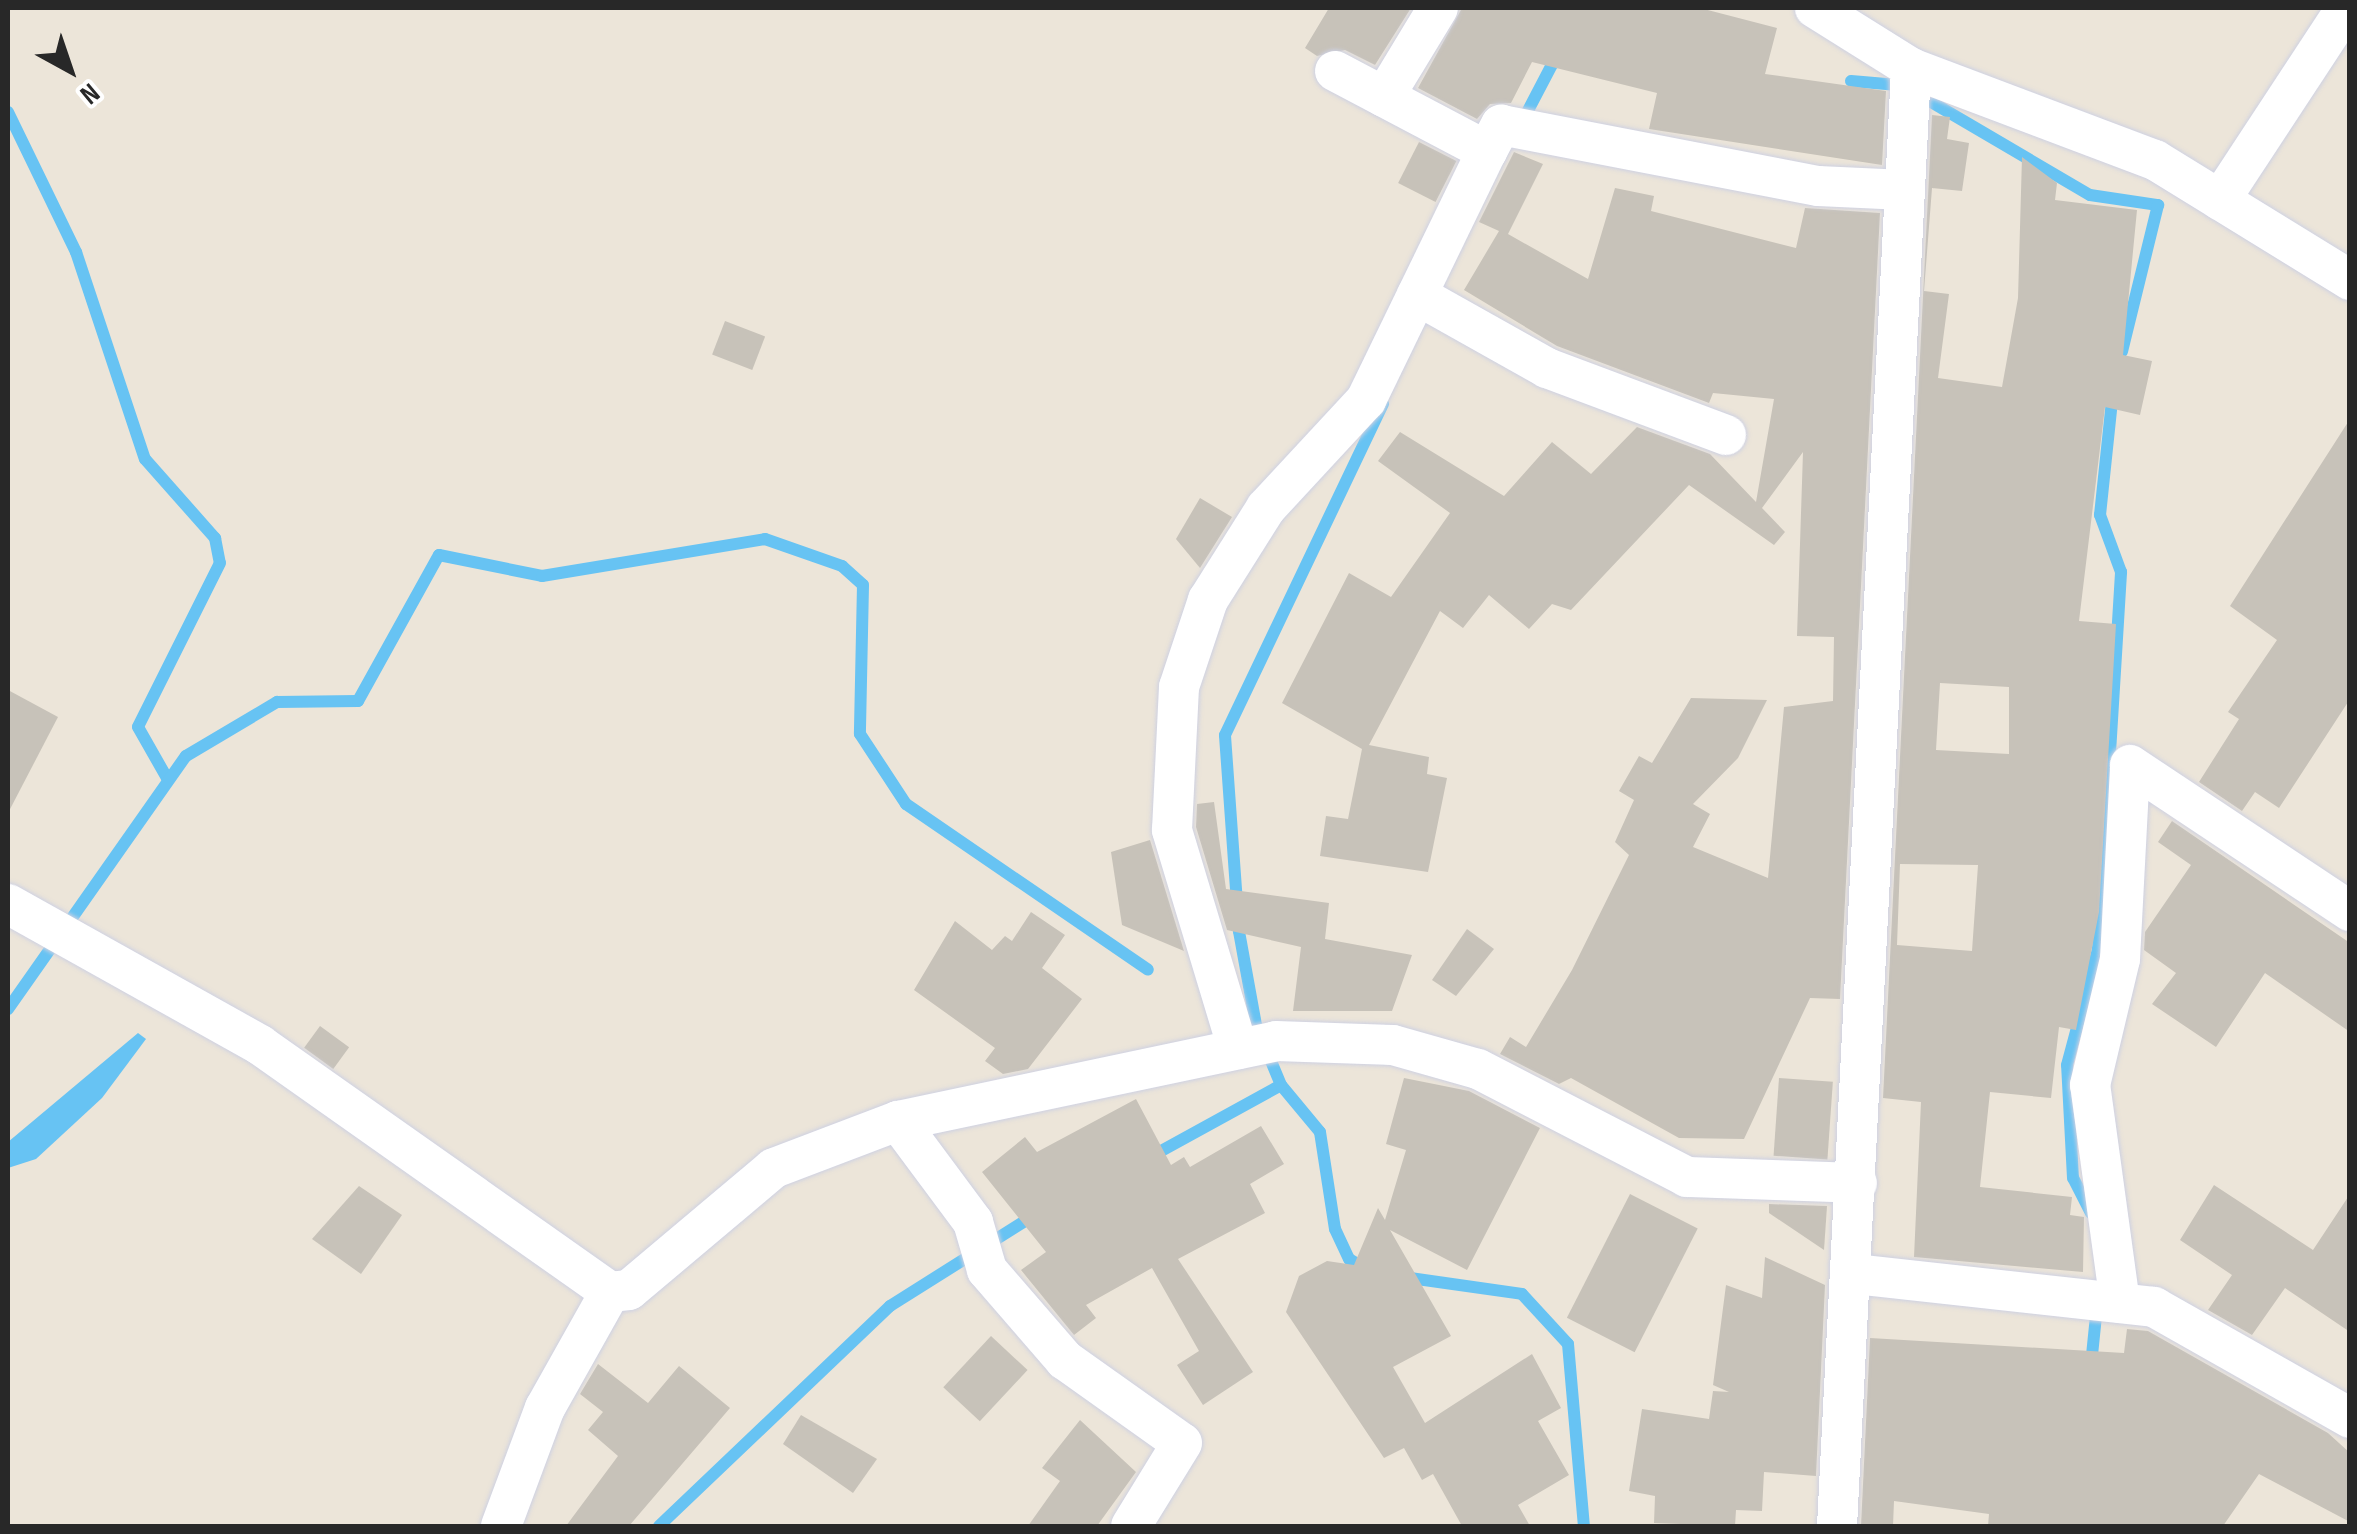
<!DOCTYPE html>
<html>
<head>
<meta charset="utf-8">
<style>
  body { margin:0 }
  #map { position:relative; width:2357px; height:1534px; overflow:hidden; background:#ece5d9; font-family:"Sofia Sans Condensed",sans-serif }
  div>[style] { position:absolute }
  .water>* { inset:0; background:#67c3f3 }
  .stream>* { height:12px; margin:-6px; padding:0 6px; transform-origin:6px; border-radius:6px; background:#67c3f3 }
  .building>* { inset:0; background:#c7c2b9; transform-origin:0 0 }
  .roads { filter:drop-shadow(0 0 2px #ced1e2) drop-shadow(0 0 2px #ced1e2) }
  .minor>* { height:40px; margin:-20px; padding:0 20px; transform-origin:20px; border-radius:20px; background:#fff }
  span { translate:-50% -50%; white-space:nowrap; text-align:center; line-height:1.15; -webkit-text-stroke:9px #fff; paint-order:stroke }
  .frame { position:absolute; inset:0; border:10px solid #282828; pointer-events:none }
  .north { position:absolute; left:20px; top:20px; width:100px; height:100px; -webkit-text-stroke:8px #fff; paint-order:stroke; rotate:140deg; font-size:28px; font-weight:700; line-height:40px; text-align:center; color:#282828 }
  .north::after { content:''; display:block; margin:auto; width:35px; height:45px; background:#282828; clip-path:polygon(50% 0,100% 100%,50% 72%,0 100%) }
</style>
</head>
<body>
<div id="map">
  <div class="water">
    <div style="clip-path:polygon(138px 1033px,146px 1039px,102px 1098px,36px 1159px,8px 1168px,8px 1142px)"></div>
  </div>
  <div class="stream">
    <div style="left:1851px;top:81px;width:47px;rotate:4.9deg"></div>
    <div style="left:1933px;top:103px;width:182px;rotate:30.4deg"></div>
    <div style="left:2090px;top:195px;width:69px;rotate:8.4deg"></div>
    <div style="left:2158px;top:205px;width:151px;rotate:103.8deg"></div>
    <div style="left:8px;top:112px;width:156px;rotate:64.1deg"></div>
    <div style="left:76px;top:252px;width:218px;rotate:71.6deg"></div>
    <div style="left:145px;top:459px;width:106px;rotate:48.5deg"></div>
    <div style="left:215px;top:538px;width:25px;rotate:79deg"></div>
    <div style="left:220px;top:563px;width:183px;rotate:116.6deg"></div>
    <div style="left:138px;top:727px;width:59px;rotate:60.4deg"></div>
    <div style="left:1522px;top:122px;width:76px;rotate:-62.4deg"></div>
    <div style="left:8px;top:1009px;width:309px;rotate:-54.9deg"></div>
    <div style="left:186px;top:756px;width:106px;rotate:-30.7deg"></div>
    <div style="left:277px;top:702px;width:81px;rotate:-0.7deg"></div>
    <div style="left:358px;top:701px;width:167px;rotate:-61deg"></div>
    <div style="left:439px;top:555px;width:105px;rotate:11.5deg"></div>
    <div style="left:542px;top:576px;width:226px;rotate:-9.4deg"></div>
    <div style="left:765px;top:539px;width:82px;rotate:19.3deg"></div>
    <div style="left:842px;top:566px;width:28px;rotate:42deg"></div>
    <div style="left:863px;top:585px;width:149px;rotate:91.2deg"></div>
    <div style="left:860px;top:734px;width:84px;rotate:56.7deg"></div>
    <div style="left:906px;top:804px;width:293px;rotate:34.4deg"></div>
    <div style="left:1152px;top:1156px;width:147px;rotate:-28.8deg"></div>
    <div style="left:2091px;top:1213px;width:39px;rotate:-117deg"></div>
    <div style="left:2073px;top:1178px;width:113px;rotate:-93deg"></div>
    <div style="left:2067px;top:1065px;width:120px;rotate:-75deg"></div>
    <div style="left:2098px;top:949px;width:378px;rotate:-86.5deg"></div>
    <div style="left:2121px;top:572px;width:61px;rotate:-110.2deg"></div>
    <div style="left:2100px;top:515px;width:125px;rotate:-84deg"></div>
    <div style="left:1369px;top:1271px;width:23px;rotate:-149deg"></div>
    <div style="left:1349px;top:1259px;width:33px;rotate:-115deg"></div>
    <div style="left:1335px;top:1229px;width:98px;rotate:-98.8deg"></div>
    <div style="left:1320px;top:1132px;width:61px;rotate:-129.7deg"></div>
    <div style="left:1281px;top:1085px;width:65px;rotate:-112.6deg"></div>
    <div style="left:1256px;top:1025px;width:96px;rotate:-100.3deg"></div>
    <div style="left:1239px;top:931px;width:196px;rotate:-94.1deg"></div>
    <div style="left:1225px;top:735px;width:367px;rotate:-64.5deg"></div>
    <div style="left:1403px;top:1277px;width:120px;rotate:8.1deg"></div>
    <div style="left:1522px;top:1294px;width:68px;rotate:47.4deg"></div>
    <div style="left:1568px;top:1344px;width:183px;rotate:85deg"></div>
    <div style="left:2091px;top:1365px;width:59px;rotate:-84.2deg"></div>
    <div style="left:659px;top:1526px;width:319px;rotate:-43.6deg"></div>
    <div style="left:890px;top:1306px;width:173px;rotate:-32.2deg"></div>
  </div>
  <div class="building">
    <div style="clip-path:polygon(1329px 8px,1411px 8px,1375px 65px,1345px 50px,1317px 56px,1305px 48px)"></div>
    <div style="clip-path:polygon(1462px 8px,1700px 8px,1777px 28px,1765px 74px,1886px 91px,1882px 165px,1649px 129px,1657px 93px,1532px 62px,1511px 103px,1490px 104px,1477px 119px,1418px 88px)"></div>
    <div style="clip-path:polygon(evenodd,1932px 115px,1950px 117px,1947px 139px,1969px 143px,1962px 191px,1932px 188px,1924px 291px,1949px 294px,1938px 378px,2002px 387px,2018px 298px,2022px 157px,2057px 183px,2055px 200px,2137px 210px,2123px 355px,2152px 361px,2140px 415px,2105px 407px,2079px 621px,2116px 624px,2099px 912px,2076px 1030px,2059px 1027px,2051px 1098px,1990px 1092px,1980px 1187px,2072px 1197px,2070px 1215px,2084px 1217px,2083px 1272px,1914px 1257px,1921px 1102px,1883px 1098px,1932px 115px,1940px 683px,2009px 687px,2009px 754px,1936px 750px,1940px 683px,1932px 115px,1900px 864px,1978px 865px,1972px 951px,1897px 945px,1900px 864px)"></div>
    <div style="left:1419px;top:142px;width:42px;height:46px;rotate:27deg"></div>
    <div style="clip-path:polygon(1514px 152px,1543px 164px,1508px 234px,1588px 279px,1615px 188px,1654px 196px,1651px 211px,1796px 248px,1805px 208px,1880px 213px,1840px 999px,1810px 998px,1744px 1139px,1679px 1138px,1571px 1078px,1559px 1084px,1500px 1054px,1510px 1037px,1526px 1047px,1572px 970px,1629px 855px,1615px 842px,1634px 800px,1619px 791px,1639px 756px,1652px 763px,1691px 698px,1767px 700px,1738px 758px,1693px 804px,1710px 814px,1693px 847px,1768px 878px,1784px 707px,1833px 701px,1834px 637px,1797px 636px,1803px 452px,1762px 508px,1785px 532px,1774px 545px,1689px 485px,1571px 610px,1552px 604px,1529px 629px,1489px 595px,1463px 628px,1440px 611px,1369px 745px,1429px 757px,1427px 774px,1447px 778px,1428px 872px,1320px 856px,1326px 816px,1348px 819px,1362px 749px,1282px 703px,1349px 573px,1391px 597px,1450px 513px,1378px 461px,1400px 432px,1504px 496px,1552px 442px,1591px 474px,1637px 427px,1710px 454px,1756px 502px,1774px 399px,1713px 393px,1709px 403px,1557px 346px,1464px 290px,1499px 231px,1479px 222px)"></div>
    <div style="left:725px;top:321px;width:43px;height:36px;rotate:21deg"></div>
    <div style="clip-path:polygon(2350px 419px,2350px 699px,2279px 808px,2255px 792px,2242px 811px,2199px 782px,2239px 719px,2228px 712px,2277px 640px,2230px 606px)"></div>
    <div style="clip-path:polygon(1200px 498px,1232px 517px,1200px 568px,1176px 539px)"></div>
    <div style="clip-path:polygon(8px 690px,58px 717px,8px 813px)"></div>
    <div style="clip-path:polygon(1214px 802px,1226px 889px,1329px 903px,1325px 939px,1412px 955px,1392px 1011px,1293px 1011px,1301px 947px,1227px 930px,1196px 827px,1197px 804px)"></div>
    <div style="clip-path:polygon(2172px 821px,2350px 943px,2350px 1032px,2265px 973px,2216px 1047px,2152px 1004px,2176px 973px,2144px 950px,2145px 932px,2191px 865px,2158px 842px)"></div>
    <div style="clip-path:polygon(1150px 840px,1184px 951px,1122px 925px,1111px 852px)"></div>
    <div style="clip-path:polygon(1031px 912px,1065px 935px,1042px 968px,1082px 999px,1028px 1069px,1003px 1074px,985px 1061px,995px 1048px,914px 990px,955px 921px,992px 950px,1005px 936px,1012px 941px)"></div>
    <div style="clip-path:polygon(1467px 929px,1494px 949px,1456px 996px,1432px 980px)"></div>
    <div style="left:320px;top:1026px;width:36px;height:27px;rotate:36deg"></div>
    <div style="clip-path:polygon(1404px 1078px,1469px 1091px,1540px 1128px,1467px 1270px,1390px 1230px,1451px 1336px,1393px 1367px,1425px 1423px,1532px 1354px,1561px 1408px,1538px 1421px,1569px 1475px,1518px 1505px,1530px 1526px,1462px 1526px,1433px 1474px,1422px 1480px,1404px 1448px,1384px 1458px,1286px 1312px,1299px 1276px,1327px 1261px,1354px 1265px,1378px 1208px,1385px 1220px,1406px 1150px,1386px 1144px)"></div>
    <div style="left:1779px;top:1078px;width:54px;height:78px;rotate:4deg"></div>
    <div style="clip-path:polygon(1136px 1099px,1171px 1165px,1184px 1157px,1190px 1167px,1261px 1126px,1284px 1164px,1250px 1184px,1265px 1213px,1178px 1259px,1253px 1372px,1203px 1405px,1177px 1365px,1199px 1351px,1152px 1268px,1086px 1305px,1096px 1318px,1074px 1335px,1021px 1270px,1046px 1252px,982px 1172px,1025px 1137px,1037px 1152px)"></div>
    <div style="clip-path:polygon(2214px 1185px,2313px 1250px,2350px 1194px,2350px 1332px,2285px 1288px,2252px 1335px,2208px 1310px,2232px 1275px,2180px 1240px)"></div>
    <div style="clip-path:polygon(359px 1186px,402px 1215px,361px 1274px,312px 1239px)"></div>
    <div style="left:1630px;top:1194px;width:76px;height:139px;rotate:27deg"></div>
    <div style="clip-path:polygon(1769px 1204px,1827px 1206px,1824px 1250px,1769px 1213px)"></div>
    <div style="clip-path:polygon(1765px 1257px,1825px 1285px,1816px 1476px,1764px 1472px,1762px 1511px,1736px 1510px,1735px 1526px,1654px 1523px,1655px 1496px,1629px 1491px,1642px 1409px,1709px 1419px,1713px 1391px,1729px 1392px,1713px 1385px,1726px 1285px,1762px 1298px)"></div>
    <div style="clip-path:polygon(2127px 1329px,2148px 1331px,2328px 1433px,2350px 1453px,2350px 1522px,2259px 1474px,2223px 1526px,1988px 1526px,1989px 1514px,1894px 1501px,1893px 1526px,1861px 1526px,1870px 1338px,2124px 1353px)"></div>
    <div style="left:991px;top:1336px;width:50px;height:70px;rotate:43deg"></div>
    <div style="clip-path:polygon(598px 1364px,648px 1403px,679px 1366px,730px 1408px,629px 1526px,566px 1526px,618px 1456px,588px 1430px,603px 1412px,580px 1394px)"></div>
    <div style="clip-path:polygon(801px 1415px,877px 1459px,853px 1493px,783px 1444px)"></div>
    <div style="clip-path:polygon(1080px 1420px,1136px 1472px,1097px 1526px,1028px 1526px,1060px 1481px,1042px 1468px)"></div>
  </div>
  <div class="roads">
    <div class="minor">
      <div style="left:1815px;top:8px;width:113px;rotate:32deg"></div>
      <div style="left:1335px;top:71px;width:172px;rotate:27.8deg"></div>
      <div style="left:1487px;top:151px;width:30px;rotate:-62deg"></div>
      <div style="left:1501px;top:125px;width:323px;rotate:10.9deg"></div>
      <div style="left:1818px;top:186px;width:87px;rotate:2.6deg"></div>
      <div style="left:1384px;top:97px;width:104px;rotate:-58.8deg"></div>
      <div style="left:2220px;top:200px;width:230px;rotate:-56.7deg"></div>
      <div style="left:1417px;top:295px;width:149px;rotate:29.3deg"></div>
      <div style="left:1547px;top:368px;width:191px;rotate:20.5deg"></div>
      <div style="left:2130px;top:765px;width:264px;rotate:33.6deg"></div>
      <div style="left:8px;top:904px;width:289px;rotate:29.2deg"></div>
      <div style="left:260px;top:1045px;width:428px;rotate:35.2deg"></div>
      <div style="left:610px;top:1292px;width:19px;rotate:-6deg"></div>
      <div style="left:629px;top:1290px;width:189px;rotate:-40.1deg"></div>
      <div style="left:774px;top:1168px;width:133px;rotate:-20.8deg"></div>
      <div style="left:898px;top:1121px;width:386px;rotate:-11.9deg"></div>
      <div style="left:1276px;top:1041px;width:117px;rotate:2deg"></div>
      <div style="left:1393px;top:1045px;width:88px;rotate:15.8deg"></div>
      <div style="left:1478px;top:1069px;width:235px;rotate:27.3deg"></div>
      <div style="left:1687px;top:1177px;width:170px;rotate:2deg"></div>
      <div style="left:1238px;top:1049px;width:229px;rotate:-106.8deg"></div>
      <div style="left:1172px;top:830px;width:143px;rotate:-87.2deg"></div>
      <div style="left:1179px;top:687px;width:92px;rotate:-71.6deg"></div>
      <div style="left:1208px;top:600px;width:109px;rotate:-57.8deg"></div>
      <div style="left:1266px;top:508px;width:147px;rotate:-47.2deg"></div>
      <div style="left:1366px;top:400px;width:277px;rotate:-64.1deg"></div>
      <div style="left:898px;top:1121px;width:126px;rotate:53.4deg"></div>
      <div style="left:973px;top:1222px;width:50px;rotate:73.7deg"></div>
      <div style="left:987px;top:1270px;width:119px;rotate:49.1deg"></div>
      <div style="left:1065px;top:1360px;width:143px;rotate:35.4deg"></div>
      <div style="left:1182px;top:1443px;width:97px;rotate:121.6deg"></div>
      <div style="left:1855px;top:1274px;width:301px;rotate:6.3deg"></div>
      <div style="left:2154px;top:1307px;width:225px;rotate:29.5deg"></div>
      <div style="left:2120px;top:1303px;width:220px;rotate:-97.8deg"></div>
      <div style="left:2090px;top:1085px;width:130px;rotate:-76.6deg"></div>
      <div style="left:2120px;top:959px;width:194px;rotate:-87deg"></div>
      <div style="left:501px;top:1526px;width:126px;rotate:-69.6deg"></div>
      <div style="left:545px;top:1408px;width:133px;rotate:-60.7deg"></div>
      <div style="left:1837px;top:1526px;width:1460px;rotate:-87.09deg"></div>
      <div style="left:1911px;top:68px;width:261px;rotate:20.7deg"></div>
      <div style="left:2155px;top:160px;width:229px;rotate:31.6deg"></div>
    </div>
  </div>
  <div class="frame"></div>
  <div class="north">N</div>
</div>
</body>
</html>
